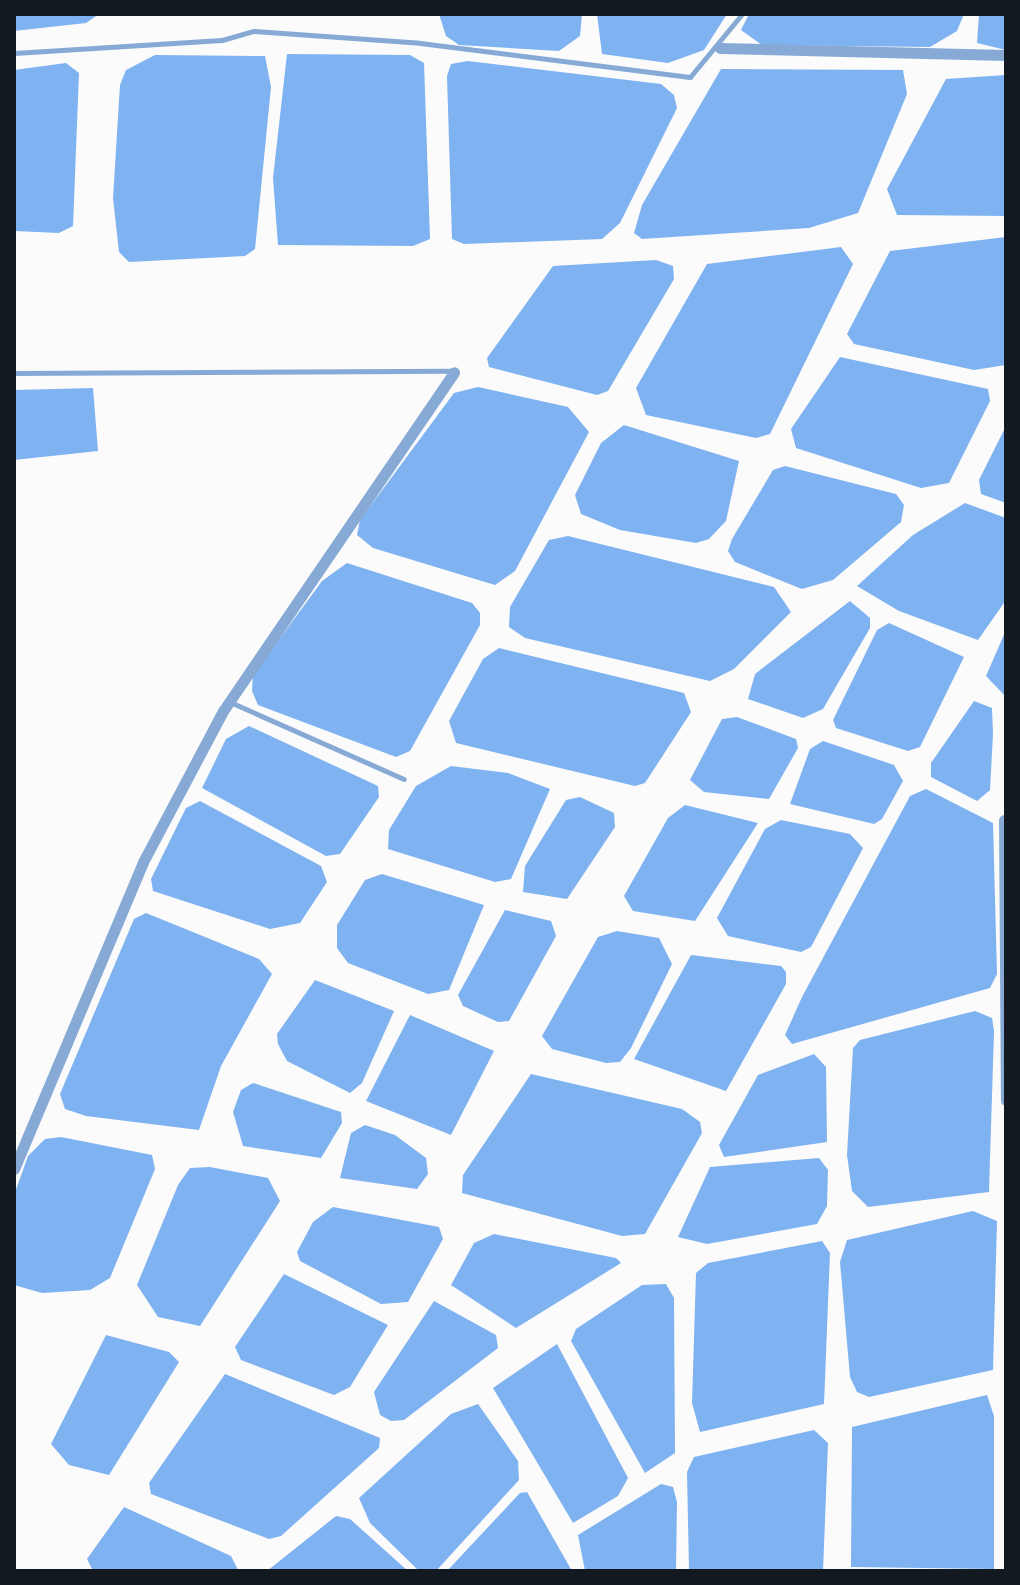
<!DOCTYPE html>
<html>
<head>
<meta charset="utf-8">
<style>
  body { margin:0 }
  #map { position:relative; width:1020px; height:1585px; overflow:hidden; background:#fbfbfb; font-family:Poppins,sans-serif }
  div>[style] { position:absolute }
  .water>* { inset:0; background:#7fb2f0 }
  .service>* { height:5px; margin:-2.5px; padding:0 2.5px; transform-origin:2.5px; border-radius:2.5px; background:#86aad5 }
  .minor>* { height:11px; margin:-5.5px; padding:0 5.5px; transform-origin:5.5px; border-radius:5.5px; background:#86aad5 }
  span { translate:-50% -50%; white-space:nowrap; text-align:center; line-height:1.15; -webkit-text-stroke:6px #fff; paint-order:stroke }
  .frame { position:absolute; inset:0; border:16px solid #121921; pointer-events:none }
</style>
</head>
<body>
<div id="map">
  <div class="water">
    <div style="clip-path:polygon(14px 14px,99px 14px,86px 23px,14px 31px)"></div>
    <div style="clip-path:polygon(439px 14px,582px 14px,580px 36px,559px 51px,459px 45px,446px 36px)"></div>
    <div style="clip-path:polygon(597px 14px,727px 14px,704px 50px,668px 63px,602px 54px)"></div>
    <div style="clip-path:polygon(749px 14px,964px 14px,957px 31px,930px 47px,762px 45px,741px 30px)"></div>
    <div style="clip-path:polygon(979px 14px,1006px 14px,1006px 50px,977px 43px)"></div>
    <div style="clip-path:polygon(287px 54px,410px 55px,424px 63px,430px 239px,413px 246px,278px 245px,273px 178px)"></div>
    <div style="clip-path:polygon(155px 55px,265px 56px,271px 87px,255px 249px,245px 256px,129px 262px,119px 252px,113px 198px,120px 85px,126px 70px)"></div>
    <div style="clip-path:polygon(468px 61px,661px 84px,674px 95px,677px 108px,620px 223px,602px 239px,464px 244px,452px 239px,447px 76px,451px 64px)"></div>
    <div style="clip-path:polygon(66px 63px,79px 73px,73px 226px,59px 233px,14px 231px,14px 70px)"></div>
    <div style="clip-path:polygon(721px 69px,903px 70px,907px 94px,858px 213px,809px 228px,642px 239px,634px 233px,642px 205px)"></div>
    <div style="clip-path:polygon(1006px 75px,1006px 216px,897px 215px,887px 189px,946px 79px)"></div>
    <div style="clip-path:polygon(1006px 237px,1006px 365px,974px 370px,854px 344px,847px 334px,890px 251px)"></div>
    <div style="clip-path:polygon(841px 247px,853px 264px,770px 434px,756px 438px,646px 415px,636px 388px,707px 264px)"></div>
    <div style="clip-path:polygon(656px 260px,673px 266px,674px 279px,608px 391px,597px 395px,489px 367px,487px 358px,553px 266px)"></div>
    <div style="clip-path:polygon(840px 357px,988px 389px,990px 401px,949px 483px,921px 488px,796px 448px,791px 429px)"></div>
    <div style="clip-path:polygon(478px 387px,568px 407px,589px 432px,515px 571px,495px 585px,373px 548px,357px 535px,360px 520px,454px 393px)"></div>
    <div style="clip-path:polygon(93px 388px,98px 451px,14px 460px,14px 390px)"></div>
    <div style="clip-path:polygon(624px 425px,739px 461px,726px 521px,709px 539px,696px 543px,620px 530px,581px 514px,575px 495px,601px 443px)"></div>
    <div style="clip-path:polygon(1006px 426px,1006px 503px,981px 494px,979px 480px)"></div>
    <div style="clip-path:polygon(785px 466px,896px 494px,904px 505px,901px 522px,833px 580px,802px 589px,735px 562px,728px 551px,732px 539px,773px 470px)"></div>
    <div style="clip-path:polygon(965px 503px,1006px 518px,1006px 600px,978px 640px,899px 611px,857px 586px,913px 535px)"></div>
    <div style="clip-path:polygon(568px 536px,774px 587px,791px 612px,734px 669px,710px 681px,525px 638px,509px 627px,510px 607px,549px 540px)"></div>
    <div style="clip-path:polygon(347px 563px,472px 603px,480px 613px,480px 625px,410px 751px,396px 757px,258px 705px,252px 691px,253px 675px,322px 581px)"></div>
    <div style="clip-path:polygon(850px 601px,870px 618px,870px 628px,823px 709px,803px 718px,748px 699px,755px 674px)"></div>
    <div style="clip-path:polygon(889px 623px,964px 657px,920px 747px,908px 751px,836px 728px,833px 720px,877px 630px)"></div>
    <div style="clip-path:polygon(1006px 630px,1006px 697px,986px 676px)"></div>
    <div style="clip-path:polygon(499px 648px,684px 693px,691px 712px,645px 783px,635px 786px,456px 743px,449px 721px,483px 659px)"></div>
    <div style="clip-path:polygon(974px 701px,992px 708px,993px 734px,990px 790px,977px 801px,931px 777px,931px 763px)"></div>
    <div style="clip-path:polygon(737px 717px,796px 739px,798px 748px,769px 799px,704px 792px,690px 780px,722px 719px)"></div>
    <div style="clip-path:polygon(249px 726px,378px 786px,379px 797px,340px 854px,326px 856px,202px 788px,226px 739px)"></div>
    <div style="clip-path:polygon(823px 741px,894px 765px,903px 781px,882px 819px,874px 824px,790px 804px,810px 749px)"></div>
    <div style="clip-path:polygon(451px 766px,508px 773px,550px 789px,511px 879px,495px 882px,388px 849px,389px 830px,416px 786px)"></div>
    <div style="clip-path:polygon(926px 789px,993px 823px,997px 974px,990px 988px,792px 1044px,785px 1035px,802px 997px,910px 796px)"></div>
    <div style="clip-path:polygon(580px 797px,614px 813px,615px 827px,567px 899px,523px 892px,525px 866px,566px 800px)"></div>
    <div style="clip-path:polygon(200px 801px,321px 866px,327px 882px,300px 923px,270px 929px,153px 891px,151px 879px,186px 808px)"></div>
    <div style="clip-path:polygon(685px 805px,758px 823px,695px 921px,633px 911px,624px 896px,668px 818px)"></div>
    <div style="clip-path:polygon(781px 820px,850px 834px,863px 848px,811px 947px,801px 952px,728px 936px,717px 918px,765px 829px)"></div>
    <div style="clip-path:polygon(382px 874px,484px 905px,449px 990px,428px 994px,348px 963px,337px 948px,337px 925px,365px 880px)"></div>
    <div style="clip-path:polygon(505px 910px,551px 921px,556px 936px,509px 1021px,498px 1022px,463px 1006px,458px 995px)"></div>
    <div style="clip-path:polygon(146px 913px,259px 959px,272px 974px,221px 1066px,199px 1130px,86px 1116px,65px 1109px,60px 1094px,134px 919px)"></div>
    <div style="clip-path:polygon(617px 931px,659px 938px,672px 964px,631px 1048px,620px 1062px,606px 1063px,552px 1049px,542px 1036px,598px 937px)"></div>
    <div style="clip-path:polygon(691px 955px,781px 966px,786px 972px,786px 984px,726px 1091px,634px 1059px)"></div>
    <div style="clip-path:polygon(315px 980px,394px 1011px,362px 1083px,350px 1093px,287px 1061px,278px 1044px,277px 1034px)"></div>
    <div style="clip-path:polygon(975px 1011px,992px 1018px,994px 1031px,989px 1192px,868px 1207px,852px 1191px,847px 1155px,853px 1048px,860px 1040px)"></div>
    <div style="clip-path:polygon(410px 1015px,494px 1051px,451px 1135px,366px 1101px)"></div>
    <div style="clip-path:polygon(814px 1054px,826px 1067px,827px 1142px,724px 1157px,719px 1145px,758px 1075px)"></div>
    <div style="clip-path:polygon(531px 1074px,682px 1109px,700px 1122px,702px 1133px,645px 1234px,622px 1236px,462px 1193px,463px 1175px)"></div>
    <div style="clip-path:polygon(253px 1083px,341px 1112px,342px 1123px,321px 1158px,243px 1146px,233px 1112px,241px 1090px)"></div>
    <div style="clip-path:polygon(365px 1125px,395px 1135px,426px 1158px,428px 1174px,417px 1189px,340px 1178px,351px 1133px)"></div>
    <div style="clip-path:polygon(61px 1137px,152px 1155px,155px 1169px,110px 1278px,90px 1290px,42px 1293px,14px 1285px,14px 1195px,28px 1156px,45px 1139px)"></div>
    <div style="clip-path:polygon(819px 1158px,828px 1170px,827px 1206px,817px 1224px,707px 1244px,678px 1237px,710px 1167px)"></div>
    <div style="clip-path:polygon(210px 1167px,268px 1178px,280px 1201px,200px 1326px,158px 1317px,137px 1285px,178px 1185px,190px 1168px)"></div>
    <div style="clip-path:polygon(333px 1207px,439px 1227px,443px 1239px,408px 1302px,381px 1304px,300px 1261px,297px 1252px,313px 1222px)"></div>
    <div style="clip-path:polygon(973px 1211px,997px 1221px,993px 1370px,869px 1397px,857px 1392px,850px 1377px,840px 1262px,847px 1240px)"></div>
    <div style="clip-path:polygon(494px 1234px,616px 1258px,621px 1263px,516px 1328px,451px 1285px,474px 1243px)"></div>
    <div style="clip-path:polygon(822px 1241px,830px 1253px,824px 1404px,700px 1432px,692px 1403px,696px 1273px,708px 1263px)"></div>
    <div style="clip-path:polygon(284px 1274px,388px 1325px,350px 1387px,334px 1395px,241px 1360px,235px 1347px)"></div>
    <div style="clip-path:polygon(666px 1284px,674px 1298px,675px 1453px,645px 1473px,571px 1341px,576px 1329px,642px 1285px)"></div>
    <div style="clip-path:polygon(434px 1301px,496px 1335px,498px 1348px,404px 1420px,391px 1421px,380px 1415px,374px 1392px)"></div>
    <div style="clip-path:polygon(106px 1335px,169px 1352px,179px 1362px,109px 1475px,69px 1465px,51px 1444px)"></div>
    <div style="clip-path:polygon(557px 1344px,628px 1478px,618px 1496px,573px 1523px,493px 1388px)"></div>
    <div style="clip-path:polygon(225px 1374px,380px 1438px,379px 1448px,281px 1536px,269px 1539px,151px 1494px,149px 1483px)"></div>
    <div style="clip-path:polygon(987px 1395px,994px 1416px,994px 1569px,851px 1567px,852px 1427px)"></div>
    <div style="clip-path:polygon(478px 1404px,518px 1461px,519px 1480px,436px 1571px,419px 1571px,370px 1523px,359px 1498px,451px 1414px)"></div>
    <div style="clip-path:polygon(814px 1430px,828px 1443px,823px 1571px,689px 1571px,687px 1472px,694px 1457px)"></div>
    <div style="clip-path:polygon(661px 1484px,673px 1487px,677px 1502px,676px 1571px,585px 1571px,578px 1535px)"></div>
    <div style="clip-path:polygon(527px 1492px,572px 1571px,447px 1571px,520px 1493px)"></div>
    <div style="clip-path:polygon(124px 1507px,231px 1556px,238px 1570px,93px 1571px,87px 1559px)"></div>
    <div style="clip-path:polygon(336px 1516px,350px 1519px,408px 1571px,267px 1571px)"></div>
  </div>
  <div class="service">
    <div style="left:14px;top:53px;width:208px;rotate:-3.6deg"></div>
    <div style="left:222px;top:40px;width:33px;rotate:-16deg"></div>
    <div style="left:254px;top:31px;width:166px;rotate:4.1deg"></div>
    <div style="left:420px;top:43px;width:272px;rotate:7.2deg"></div>
    <div style="left:690px;top:77px;width:82px;rotate:-50.5deg"></div>
    <div style="left:14px;top:373px;width:439px;rotate:-0.3deg"></div>
    <div style="left:230px;top:702px;width:190px;rotate:23.9deg"></div>
  </div>
  <div class="minor">
    <div style="left:720px;top:48px;width:286px;rotate:1.4deg"></div>
    <div style="left:1004px;top:820px;width:280px;rotate:89.6deg"></div>
    <div style="left:14px;top:1169px;width:333px;rotate:-67.2deg"></div>
    <div style="left:143px;top:862px;width:171px;rotate:-62.1deg"></div>
    <div style="left:223px;top:711px;width:410px;rotate:-55.7deg"></div>
  </div>
  <div class="frame"></div>
</div>
</body>
</html>
